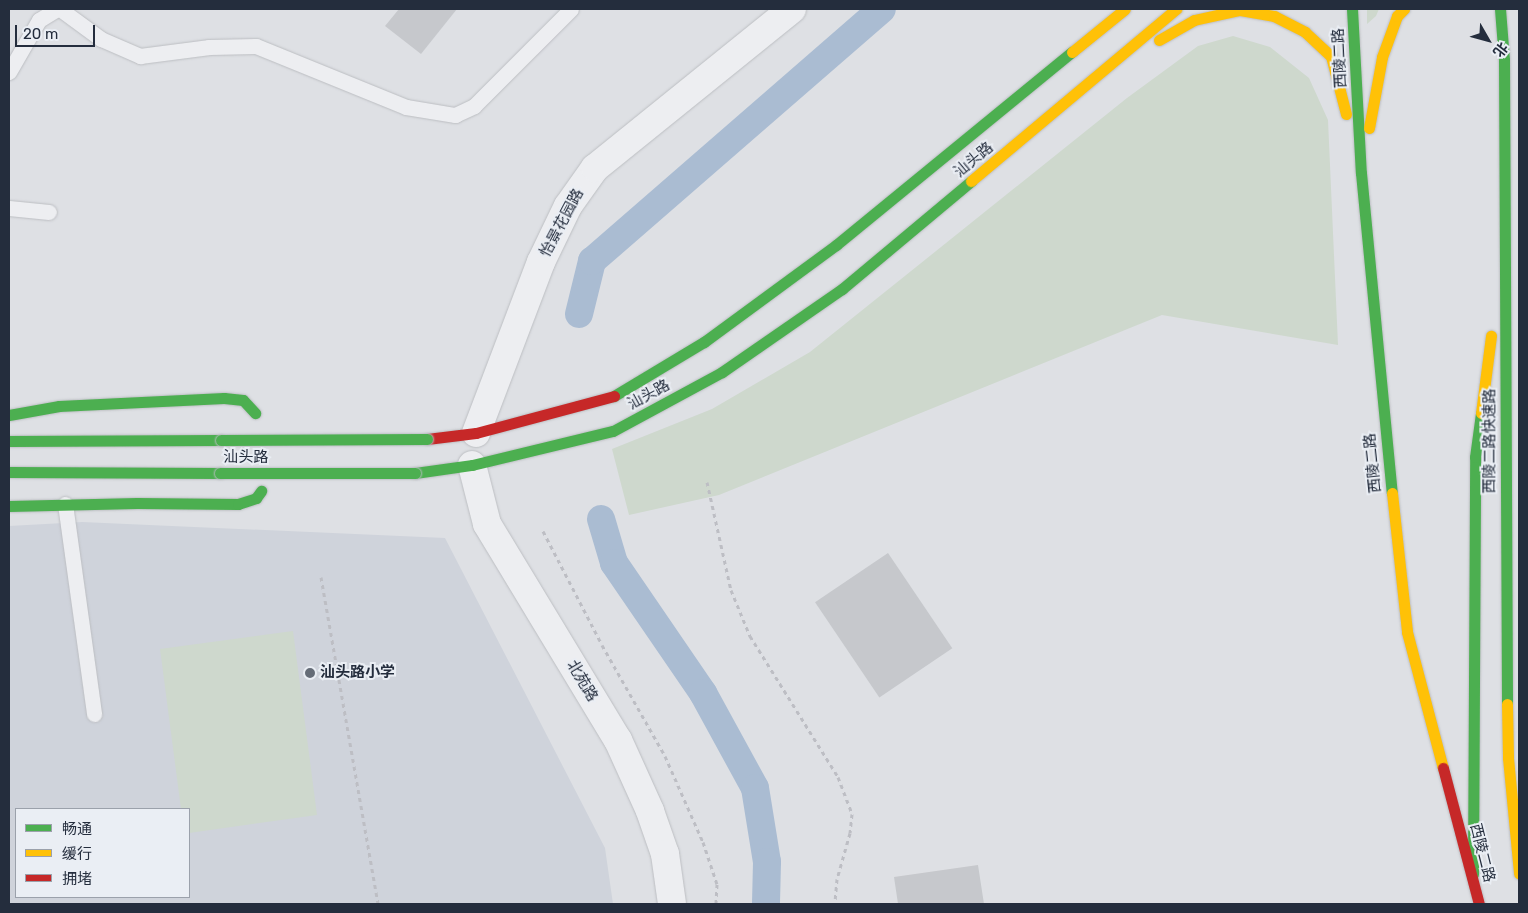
<!DOCTYPE html>
<html>
<head>
<meta charset="utf-8">
<style>
  body { margin:0 }
  #map { position:relative; width:1528px; height:913px; overflow:hidden; background:#dee0e4; font-family:Rubik,"Noto Sans SC",sans-serif }
  div>[style] { position:absolute }
  .built>* { inset:0; background:#cfd3db }
  .green>* { inset:0; background:#ced8cd }
  .canal>* { height:28px; margin:-14px; padding:0 14px; transform-origin:14px; border-radius:14px; background:#aabcd2 }
  .building>* { inset:0; background:#c6c8cc; transform-origin:0 0 }
  .path>* { height:3px; margin-top:-1.5px; transform-origin:0; background:repeating-linear-gradient(90deg,#bdbec4 0 4px,transparent 0 8px) }
  .roads { filter:drop-shadow(0 0 1px #bcbec2) drop-shadow(0 0 1px #bcbec2) }
  .lane>* { height:15px; margin:-7.5px; padding:0 7.5px; transform-origin:7.5px; border-radius:7.5px; background:#edeef1 }
  .street>* { height:28px; margin:-14px; padding:0 14px; transform-origin:14px; border-radius:14px; background:#edeef1 }
  .fast>* { height:11px; margin:-5.5px; padding:0 5.5px; transform-origin:5.5px; border-radius:5.5px; background:#4caf50 }
  .slow>* { height:11px; margin:-5.5px; padding:0 5.5px; transform-origin:5.5px; border-radius:5.5px; background:#ffc107 }
  .jam>* { height:11px; margin:-5.5px; padding:0 5.5px; transform-origin:5.5px; border-radius:5.5px; background:#c62828 }
  .bridges { filter:drop-shadow(0 0 1px #b9bdc2) drop-shadow(0 0 1px #b9bdc2) }
  .fast-bridge>* { height:11px; margin:-5.5px; padding:0 5.5px; transform-origin:5.5px; border-radius:5.5px; background:#4caf50 }
  .dots>* { width:14px; height:14px; translate:-50% -50%; box-sizing:border-box; border:2px solid #eaeef4; border-radius:50% }
  span { translate:-50% -50%; white-space:nowrap; text-align:center; line-height:1.15; -webkit-text-stroke:4px #eaeef4; paint-order:stroke }
  .street-label { font-size:15px; color:#242d3d }
  .poi-label { font-size:15px; color:#242d3d; font-weight:700 }
  .left { translate:0 -50%; text-align:left }
  .frame { position:absolute; inset:0; border:10px solid #242d3d; pointer-events:none }
  .legend { position:absolute; left:15px; top:808px; width:175px; height:90px; box-sizing:border-box; background:#eaeef4; border:1px solid #9ba1ab; margin:0; padding:6px 9px; list-style:none; font-size:15px; color:#242d3d }
  .legend li { display:flex; align-items:center; gap:10px; height:25px }
  .legend b { width:25px; border:1px solid #9ba1ab }
  .north { position:absolute; left:1463px; top:15px; width:50px; height:50px; -webkit-text-stroke:4px #eaeef4; paint-order:stroke; rotate:128deg; font-size:14px; font-weight:700; line-height:20px; text-align:center; color:#242d3d }
  .north::after { content:''; display:block; margin:auto; width:18px; height:22px; background:#242d3d; clip-path:polygon(50% 0,100% 100%,50% 72%,0 100%) }
  .scale { position:absolute; left:15px; top:25px; width:80px; height:22px; box-sizing:border-box; border:2px solid #242d3d; border-top:0; padding-left:6px; font-size:15px; line-height:18px; white-space:nowrap; color:#242d3d; -webkit-text-stroke:4px #eaeef4; paint-order:stroke }
</style>
</head>
<body>
<div id="map">
  <div class="built">
    <div style="clip-path:polygon(evenodd,82px 522px,445px 538px,605px 848px,613px 904px,9px 904px,9px 526px,82px 522px,16px 809px,189px 809px,189px 897px,16px 897px,16px 809px)"></div>
  </div>
  <div class="green">
    <div style="clip-path:polygon(1367px 9px,1379px 9px,1376px 16px,1367px 24px)"></div>
    <div style="clip-path:polygon(1233px 36px,1270px 47px,1309px 78px,1328px 120px,1338px 345px,1162px 315px,719px 495px,629px 515px,612px 449px,712px 409px,810px 352px,1127px 98px,1198px 46px)"></div>
    <div style="clip-path:polygon(293px 631px,317px 815px,189px 833px,189px 809px,181px 809px,160px 649px)"></div>
  </div>
  <div class="canal">
    <div style="left:579px;top:314px;width:55px;rotate:-76.2deg"></div>
    <div style="left:592px;top:261px;width:384px;rotate:-41deg"></div>
    <div style="left:601px;top:519px;width:46px;rotate:73.5deg"></div>
    <div style="left:614px;top:563px;width:158px;rotate:55.6deg"></div>
    <div style="left:703px;top:693px;width:108px;rotate:61.3deg"></div>
    <div style="left:755px;top:788px;width:75px;rotate:80.8deg"></div>
    <div style="left:767px;top:862px;width:42px;rotate:91.4deg"></div>
  </div>
  <div class="building">
    <div style="clip-path:polygon(399px 9px,457px 9px,421px 54px,385px 26px)"></div>
    <div style="left:888px;top:553px;width:115px;height:88px;rotate:56deg"></div>
    <div style="clip-path:polygon(978px 865px,984px 904px,898px 904px,894px 877px)"></div>
  </div>
  <div class="path">
    <div style="left:707px;top:482px;width:111px;rotate:77.5deg"></div>
    <div style="left:731px;top:590px;width:50px;rotate:67.6deg"></div>
    <div style="left:750px;top:636px;width:166px;rotate:58deg"></div>
    <div style="left:838px;top:777px;width:40px;rotate:69deg"></div>
    <div style="left:852px;top:814px;width:19px;rotate:96deg"></div>
    <div style="left:850px;top:833px;width:48px;rotate:105.8deg"></div>
    <div style="left:837px;top:879px;width:25px;rotate:95deg"></div>
    <div style="left:543px;top:531px;width:128px;rotate:62.6deg"></div>
    <div style="left:602px;top:645px;width:128px;rotate:60.4deg"></div>
    <div style="left:665px;top:756px;width:94px;rotate:66.2deg"></div>
    <div style="left:703px;top:842px;width:44px;rotate:71.6deg"></div>
    <div style="left:717px;top:884px;width:20px;rotate:93deg"></div>
    <div style="left:321px;top:577px;width:332px;rotate:80.1deg"></div>
  </div>
  <div class="roads">
    <div class="lane">
      <div style="left:60px;top:9px;width:51px;rotate:36.2deg"></div>
      <div style="left:101px;top:39px;width:43px;rotate:23.6deg"></div>
      <div style="left:140px;top:56px;width:70px;rotate:-7.4deg"></div>
      <div style="left:209px;top:47px;width:47px;rotate:-1.2deg"></div>
      <div style="left:256px;top:46px;width:162px;rotate:22.1deg"></div>
      <div style="left:406px;top:107px;width:50px;rotate:9.3deg"></div>
      <div style="left:455px;top:115px;width:21px;rotate:-25deg"></div>
      <div style="left:474px;top:106px;width:137px;rotate:-45deg"></div>
      <div style="left:9px;top:72px;width:60px;rotate:-60deg"></div>
      <div style="left:39px;top:20px;width:21px;rotate:-31deg"></div>
      <div style="left:9px;top:208px;width:40px;rotate:5.7deg"></div>
      <div style="left:65px;top:504px;width:212px;rotate:82.1deg"></div>
    </div>
    <div class="street">
      <div style="left:476px;top:433px;width:183px;rotate:-69.2deg"></div>
      <div style="left:541px;top:262px;width:62px;rotate:-64.3deg"></div>
      <div style="left:568px;top:206px;width:47px;rotate:-54.6deg"></div>
      <div style="left:595px;top:168px;width:253px;rotate:-38.9deg"></div>
      <div style="left:472px;top:465px;width:61px;rotate:75.7deg"></div>
      <div style="left:487px;top:524px;width:253px;rotate:58.8deg"></div>
      <div style="left:618px;top:740px;width:78px;rotate:65.7deg"></div>
      <div style="left:650px;top:811px;width:46px;rotate:70.8deg"></div>
      <div style="left:665px;top:854px;width:50px;rotate:82deg"></div>
    </div>
    <div class="fast">
      <div style="left:1352px;top:9px;width:164px;rotate:86.9deg"></div>
      <div style="left:1361px;top:173px;width:321px;rotate:84.5deg"></div>
      <div style="left:1500px;top:9px;width:51px;rotate:85.5deg"></div>
      <div style="left:1504px;top:60px;width:644px;rotate:89.73deg"></div>
      <div style="left:614px;top:396px;width:105px;rotate:-31deg"></div>
      <div style="left:704px;top:342px;width:164px;rotate:-36.3deg"></div>
      <div style="left:836px;top:245px;width:305px;rotate:-39.3deg"></div>
      <div style="left:9px;top:415px;width:51px;rotate:-10.2deg"></div>
      <div style="left:59px;top:406px;width:165px;rotate:-2.8deg"></div>
      <div style="left:224px;top:398px;width:19px;rotate:6deg"></div>
      <div style="left:243px;top:400px;width:18px;rotate:47deg"></div>
      <div style="left:9px;top:441px;width:212px;rotate:-0.3deg"></div>
      <div style="left:9px;top:472px;width:211px;rotate:0.3deg"></div>
      <div style="left:415px;top:473px;width:58px;rotate:-8deg"></div>
      <div style="left:472px;top:465px;width:145px;rotate:-13.6deg"></div>
      <div style="left:613px;top:431px;width:124px;rotate:-28.4deg"></div>
      <div style="left:722px;top:372px;width:146px;rotate:-34.7deg"></div>
      <div style="left:842px;top:289px;width:168px;rotate:-39.9deg"></div>
      <div style="left:9px;top:506px;width:128px;rotate:-1.3deg"></div>
      <div style="left:137px;top:503px;width:101px;rotate:0.6deg"></div>
      <div style="left:238px;top:504px;width:19px;rotate:-18deg"></div>
      <div style="left:256px;top:498px;width:9px;rotate:-54deg"></div>
      <div style="left:1473px;top:874px;width:417px;rotate:-89.7deg"></div>
      <div style="left:1475px;top:457px;width:44px;rotate:-82.2deg"></div>
    </div>
    <div class="slow">
      <div style="left:1159px;top:40px;width:40px;rotate:-29.7deg"></div>
      <div style="left:1194px;top:20px;width:47px;rotate:-12.3deg"></div>
      <div style="left:1240px;top:10px;width:35px;rotate:10deg"></div>
      <div style="left:1274px;top:16px;width:35px;rotate:27deg"></div>
      <div style="left:1305px;top:32px;width:35px;rotate:43deg"></div>
      <div style="left:1331px;top:56px;width:60px;rotate:75.5deg"></div>
      <div style="left:1072px;top:52px;width:68px;rotate:-39.1deg"></div>
      <div style="left:1369px;top:128px;width:72px;rotate:-79.6deg"></div>
      <div style="left:1382px;top:57px;width:44px;rotate:-69.9deg"></div>
      <div style="left:1397px;top:16px;width:10px;rotate:-45deg"></div>
      <div style="left:971px;top:181px;width:268px;rotate:-40deg"></div>
      <div style="left:1481px;top:413px;width:78px;rotate:-82.6deg"></div>
      <div style="left:1392px;top:493px;width:140px;rotate:83.8deg"></div>
      <div style="left:1407px;top:632px;width:141px;rotate:75.2deg"></div>
      <div style="left:1507px;top:704px;width:54px;rotate:88.9deg"></div>
      <div style="left:1508px;top:758px;width:116px;rotate:84.5deg"></div>
    </div>
    <div class="jam">
      <div style="left:427px;top:439px;width:49px;rotate:-7deg"></div>
      <div style="left:476px;top:433px;width:143px;rotate:-15deg"></div>
      <div style="left:1443px;top:768px;width:141px;rotate:75.2deg"></div>
    </div>
  </div>
  <div class="bridges">
    <div class="fast-bridge">
      <div style="left:221px;top:440px;width:206px;rotate:-0.3deg"></div>
      <div style="left:220px;top:473px;width:195px"></div>
    </div>
  </div>
  <div class="dots">
    <div style="left:310px;top:673px;background:#656c77"></div>
  </div>
  <div class="street-label">
    <span style="left:1340px;top:58px;rotate:-93deg">西陵二路</span>
    <span style="left:974px;top:160px;rotate:-40deg">汕头路</span>
    <span style="left:562px;top:223px;rotate:-62deg">怡景花园路</span>
    <span style="left:649px;top:395px;rotate:-29deg">汕头路</span>
    <span style="left:1490px;top:441px;rotate:-90deg">西陵二路快速路</span>
    <span style="left:246px;top:458px">汕头路</span>
    <span style="left:1373px;top:463px;rotate:-96deg">西陵二路</span>
    <span style="left:582px;top:681px;rotate:59deg">北苑路</span>
    <span style="left:1482px;top:853px;rotate:76deg">西陵二路</span>
  </div>
  <div class="poi-label">
    <span class="left" style="left:320px;top:673px">汕头路小学</span>
  </div>
  <div class="frame"></div>
  <ul class="legend">
  <li><b style="height:6px;background:#4caf50"></b>畅通</li>
  <li><b style="height:6px;background:#ffc107"></b>缓行</li>
  <li><b style="height:6px;background:#c62828"></b>拥堵</li>
  </ul>
  <div class="north">北</div>
  <div class="scale">20 m</div>
</div>
</body>
</html>
